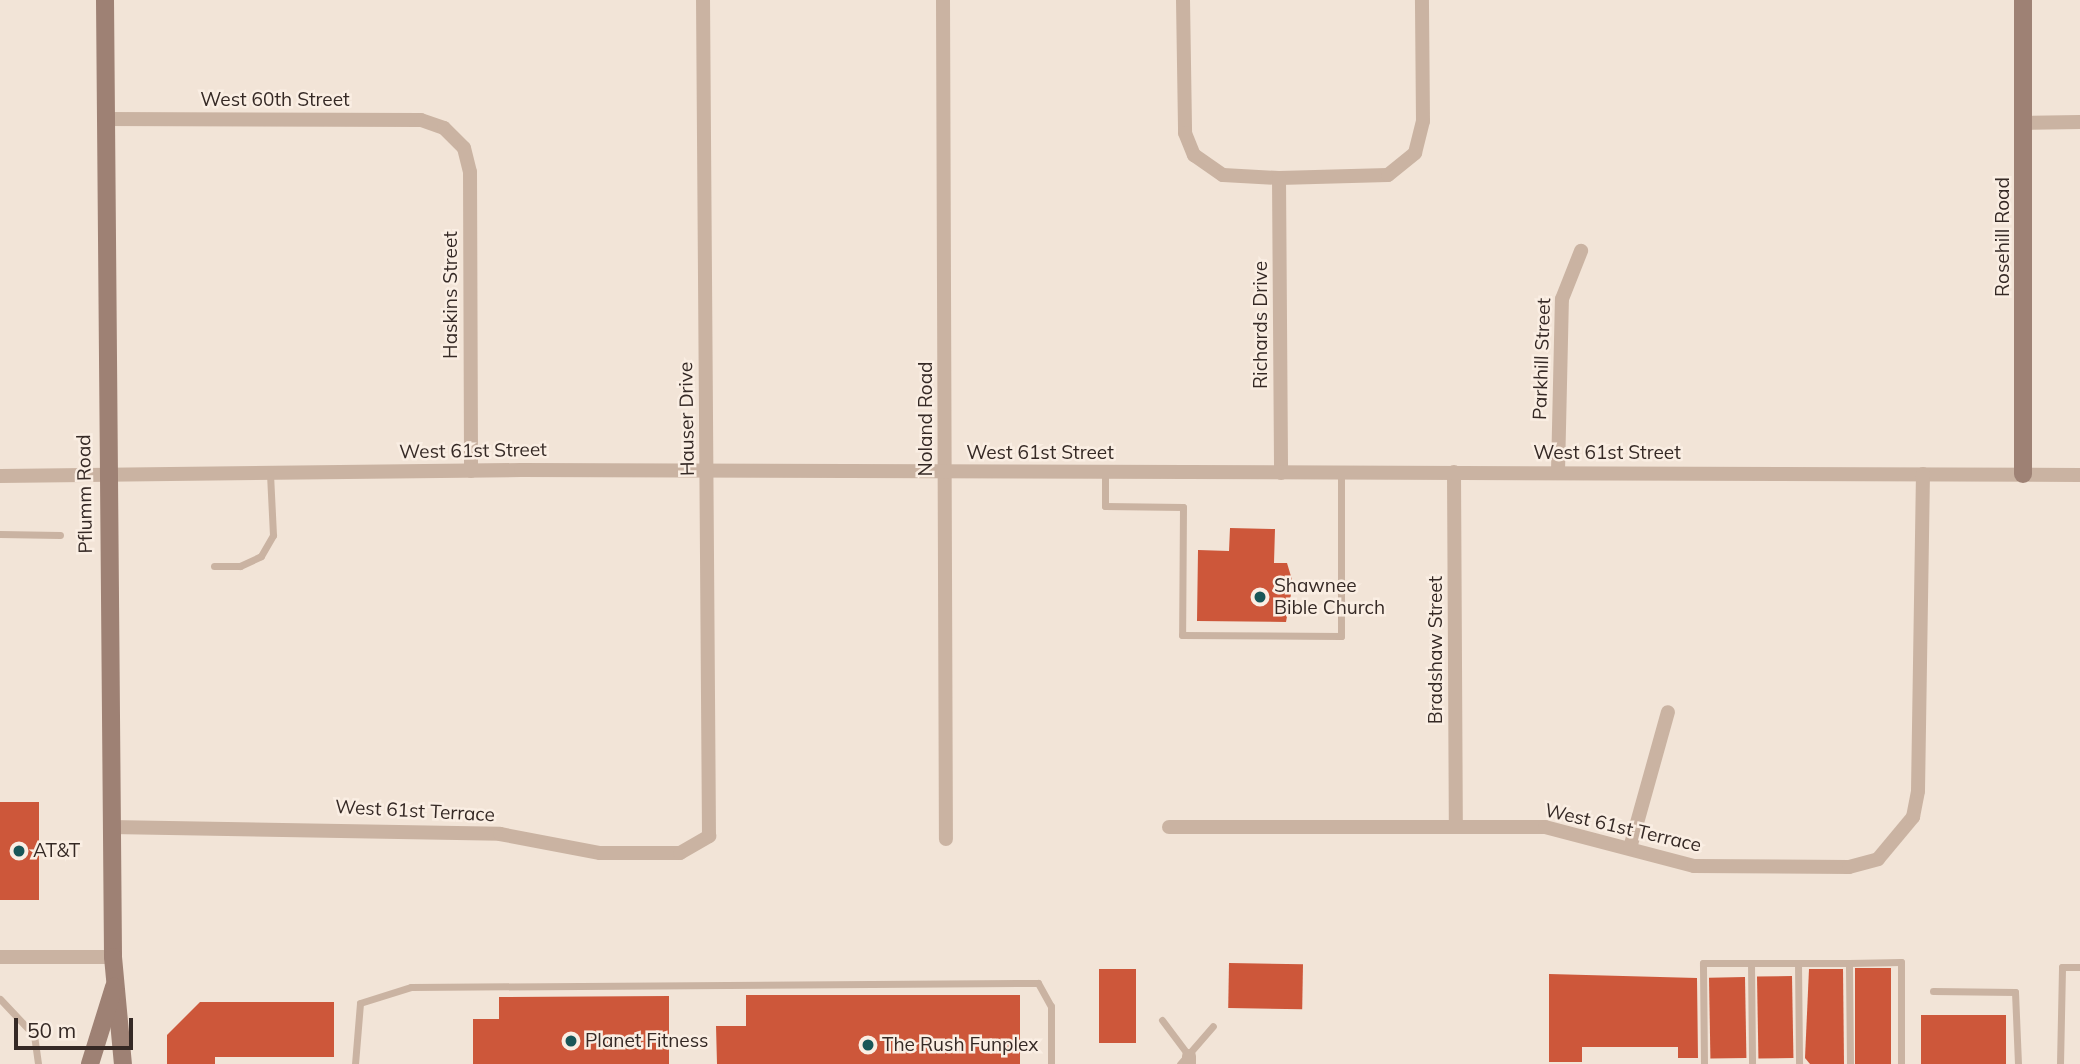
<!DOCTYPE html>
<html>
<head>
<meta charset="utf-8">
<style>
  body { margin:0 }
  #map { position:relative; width:2080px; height:1064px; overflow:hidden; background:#f2e4d7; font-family:Mulish,sans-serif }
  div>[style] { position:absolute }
  .building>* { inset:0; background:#cd573a; transform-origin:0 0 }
  .lane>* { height:7px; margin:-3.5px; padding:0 3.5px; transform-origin:3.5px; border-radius:3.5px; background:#cab3a2 }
  .street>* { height:14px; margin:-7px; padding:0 7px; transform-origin:7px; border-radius:7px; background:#cab3a2 }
  .secondary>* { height:18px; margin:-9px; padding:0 9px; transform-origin:9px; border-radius:9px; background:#9e8174 }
  .dots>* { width:19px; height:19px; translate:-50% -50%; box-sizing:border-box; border:4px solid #faeee3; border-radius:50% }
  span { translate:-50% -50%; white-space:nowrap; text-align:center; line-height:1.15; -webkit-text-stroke:5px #faeee3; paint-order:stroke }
  .street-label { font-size:19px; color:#352925 }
  .poi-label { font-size:19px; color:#352925 }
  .left { translate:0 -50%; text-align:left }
  .scale { position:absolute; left:14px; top:1018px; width:119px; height:32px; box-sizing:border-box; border:4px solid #352925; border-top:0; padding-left:9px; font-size:21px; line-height:24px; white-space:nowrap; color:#352925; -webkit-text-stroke:5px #faeee3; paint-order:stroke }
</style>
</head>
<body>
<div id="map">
  <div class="building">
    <div style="clip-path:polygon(1230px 528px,1275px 529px,1274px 563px,1287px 563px,1293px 583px,1286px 622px,1197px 621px,1198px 550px,1229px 551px)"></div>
    <div style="left:0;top:802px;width:39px;height:98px"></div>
    <div style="left:1229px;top:963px;width:74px;height:45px;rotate:1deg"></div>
    <div style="left:1891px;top:968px;width:96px;height:36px;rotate:90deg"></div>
    <div style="left:1099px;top:969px;width:37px;height:74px"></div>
    <div style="clip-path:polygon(1809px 969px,1843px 969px,1844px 1064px,1810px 1064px,1805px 1058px)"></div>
    <div style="clip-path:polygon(1549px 974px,1697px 978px,1698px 1058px,1678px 1058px,1678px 1047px,1582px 1047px,1582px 1062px,1549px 1062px)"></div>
    <div style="left:1792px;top:976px;width:82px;height:35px;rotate:89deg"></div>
    <div style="left:1745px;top:977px;width:81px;height:36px;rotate:89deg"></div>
    <div style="clip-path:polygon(746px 995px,1020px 995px,1020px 1064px,717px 1064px,716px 1026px,746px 1026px)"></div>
    <div style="clip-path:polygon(669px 996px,669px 1064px,473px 1064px,473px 1019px,499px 1019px,499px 997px)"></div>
    <div style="clip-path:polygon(200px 1002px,334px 1002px,334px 1057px,215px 1057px,215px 1064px,167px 1064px,167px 1035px)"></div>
    <div style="left:1921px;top:1015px;width:85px;height:49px"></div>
  </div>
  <div class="lane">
    <div style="left:1105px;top:473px;width:33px;rotate:90deg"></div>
    <div style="left:1105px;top:506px;width:78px;rotate:0.7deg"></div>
    <div style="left:1183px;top:507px;width:128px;rotate:90.4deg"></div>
    <div style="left:1182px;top:635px;width:159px;rotate:0.4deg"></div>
    <div style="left:1341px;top:636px;width:163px;rotate:-90deg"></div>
    <div style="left:0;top:534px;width:60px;rotate:1deg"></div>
    <div style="left:214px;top:566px;width:26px"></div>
    <div style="left:240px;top:566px;width:23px;rotate:-25deg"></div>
    <div style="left:261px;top:556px;width:24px;rotate:-60deg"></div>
    <div style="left:273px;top:535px;width:62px;rotate:-92.8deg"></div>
    <div style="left:1751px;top:963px;width:101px;rotate:89.4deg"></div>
    <div style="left:1798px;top:963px;width:101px;rotate:89.4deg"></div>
    <div style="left:1933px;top:991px;width:82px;rotate:0.7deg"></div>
    <div style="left:2015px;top:992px;width:72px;rotate:87.6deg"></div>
    <div style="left:0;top:999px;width:50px;rotate:46.6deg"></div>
    <div style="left:34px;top:1035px;width:29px;rotate:82deg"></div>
    <div style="left:1162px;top:1020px;width:45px;rotate:53.1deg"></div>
    <div style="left:355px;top:1064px;width:61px;rotate:-85.3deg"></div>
    <div style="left:360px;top:1003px;width:53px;rotate:-17.4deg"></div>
    <div style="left:411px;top:987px;width:627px;rotate:-0.37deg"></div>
    <div style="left:1038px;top:983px;width:26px;rotate:61deg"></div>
    <div style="left:1051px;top:1006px;width:58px;rotate:90deg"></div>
    <div style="left:1180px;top:1064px;width:50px;rotate:-49deg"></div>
    <div style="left:1704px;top:1064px;width:101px;rotate:-90.6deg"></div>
    <div style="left:1703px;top:963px;width:146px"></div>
    <div style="left:1850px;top:1064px;width:101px;rotate:-90.6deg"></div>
    <div style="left:1849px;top:963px;width:52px;rotate:-1.1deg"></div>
    <div style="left:1901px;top:962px;width:102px;rotate:90deg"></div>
    <div style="left:2060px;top:1064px;width:97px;rotate:-88.8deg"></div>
    <div style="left:2062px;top:967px;width:18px"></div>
  </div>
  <div class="street">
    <div style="left:943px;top:0;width:839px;rotate:89.8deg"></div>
    <div style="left:1183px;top:0;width:133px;rotate:89.1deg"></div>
    <div style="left:1185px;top:133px;width:24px;rotate:68deg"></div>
    <div style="left:1194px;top:155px;width:35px;rotate:35deg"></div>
    <div style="left:1223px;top:175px;width:56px;rotate:3.1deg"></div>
    <div style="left:1279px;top:178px;width:109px;rotate:-1.6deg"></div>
    <div style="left:1388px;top:175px;width:35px;rotate:-39deg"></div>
    <div style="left:1415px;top:153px;width:33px;rotate:-76deg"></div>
    <div style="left:1423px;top:121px;width:121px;rotate:-90.5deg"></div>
    <div style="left:104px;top:119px;width:317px;rotate:0.2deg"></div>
    <div style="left:421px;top:120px;width:24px;rotate:19deg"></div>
    <div style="left:444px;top:128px;width:28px;rotate:45deg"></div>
    <div style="left:464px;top:148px;width:25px;rotate:76deg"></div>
    <div style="left:470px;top:172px;width:299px;rotate:89.8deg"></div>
    <div style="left:2024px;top:123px;width:56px;rotate:-1deg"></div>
    <div style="left:1279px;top:178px;width:295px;rotate:89.6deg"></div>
    <div style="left:1454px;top:472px;width:355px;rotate:89.7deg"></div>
    <div style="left:1558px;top:472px;width:173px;rotate:-88.7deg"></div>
    <div style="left:1562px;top:299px;width:52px;rotate:-68.4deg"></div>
    <div style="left:0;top:476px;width:521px;rotate:-0.66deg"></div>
    <div style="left:521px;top:470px;width:1559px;rotate:0.18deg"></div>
    <div style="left:111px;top:827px;width:389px;rotate:1deg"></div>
    <div style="left:500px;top:834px;width:102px;rotate:10.8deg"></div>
    <div style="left:600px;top:853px;width:80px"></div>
    <div style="left:680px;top:853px;width:34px;rotate:-30deg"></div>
    <div style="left:709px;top:836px;width:836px;rotate:-90.41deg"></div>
    <div style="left:1169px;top:827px;width:376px"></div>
    <div style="left:1545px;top:827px;width:154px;rotate:14.7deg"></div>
    <div style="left:1694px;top:866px;width:155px;rotate:0.4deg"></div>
    <div style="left:1849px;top:867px;width:30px;rotate:-15deg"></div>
    <div style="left:1878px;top:859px;width:55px;rotate:-50.2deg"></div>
    <div style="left:1913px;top:817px;width:26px;rotate:-79deg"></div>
    <div style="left:1918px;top:791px;width:317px;rotate:-89.1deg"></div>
    <div style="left:1630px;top:848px;width:141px;rotate:-74.4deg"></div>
    <div style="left:0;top:957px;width:113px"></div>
    <div style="left:1189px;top:1056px;width:8px;rotate:90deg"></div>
  </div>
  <div class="secondary">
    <div style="left:105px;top:0;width:957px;rotate:89.52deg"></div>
    <div style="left:113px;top:957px;width:107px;rotate:84.7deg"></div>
    <div style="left:2023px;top:0;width:474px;rotate:90deg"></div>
    <div style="left:90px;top:1064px;width:81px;rotate:-72.7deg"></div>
  </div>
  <div class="dots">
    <div style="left:1260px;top:597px;background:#195758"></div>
    <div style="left:19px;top:851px;background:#195758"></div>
    <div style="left:571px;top:1041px;background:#195758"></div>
    <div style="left:868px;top:1045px;background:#195758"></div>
  </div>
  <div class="street-label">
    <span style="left:275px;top:100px">West 60th Street</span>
    <span style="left:2003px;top:237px;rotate:-90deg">Rosehill Road</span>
    <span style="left:451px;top:295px;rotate:-90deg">Haskins Street</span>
    <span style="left:1261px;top:325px;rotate:-90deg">Richards Drive</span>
    <span style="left:1542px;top:359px;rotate:-88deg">Parkhill Street</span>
    <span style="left:687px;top:419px;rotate:-91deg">Hauser Drive</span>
    <span style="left:926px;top:419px;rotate:-90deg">Noland Road</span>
    <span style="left:473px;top:451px;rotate:-1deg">West 61st Street</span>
    <span style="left:1040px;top:453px">West 61st Street</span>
    <span style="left:1607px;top:453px">West 61st Street</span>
    <span style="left:85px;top:494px;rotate:-91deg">Pflumm Road</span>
    <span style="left:1436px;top:650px;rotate:-90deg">Bradshaw Street</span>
    <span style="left:415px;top:811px;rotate:3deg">West 61st Terrace</span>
    <span style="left:1623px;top:828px;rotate:13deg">West 61st Terrace</span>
  </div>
  <div class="poi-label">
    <span class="left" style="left:1274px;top:597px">Shawnee<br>Bible Church</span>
    <span class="left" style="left:33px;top:851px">AT&amp;T</span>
    <span class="left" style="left:585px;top:1041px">Planet Fitness</span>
    <span class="left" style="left:882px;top:1045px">The Rush Funplex</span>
  </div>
  <div class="scale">50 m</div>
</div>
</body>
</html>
